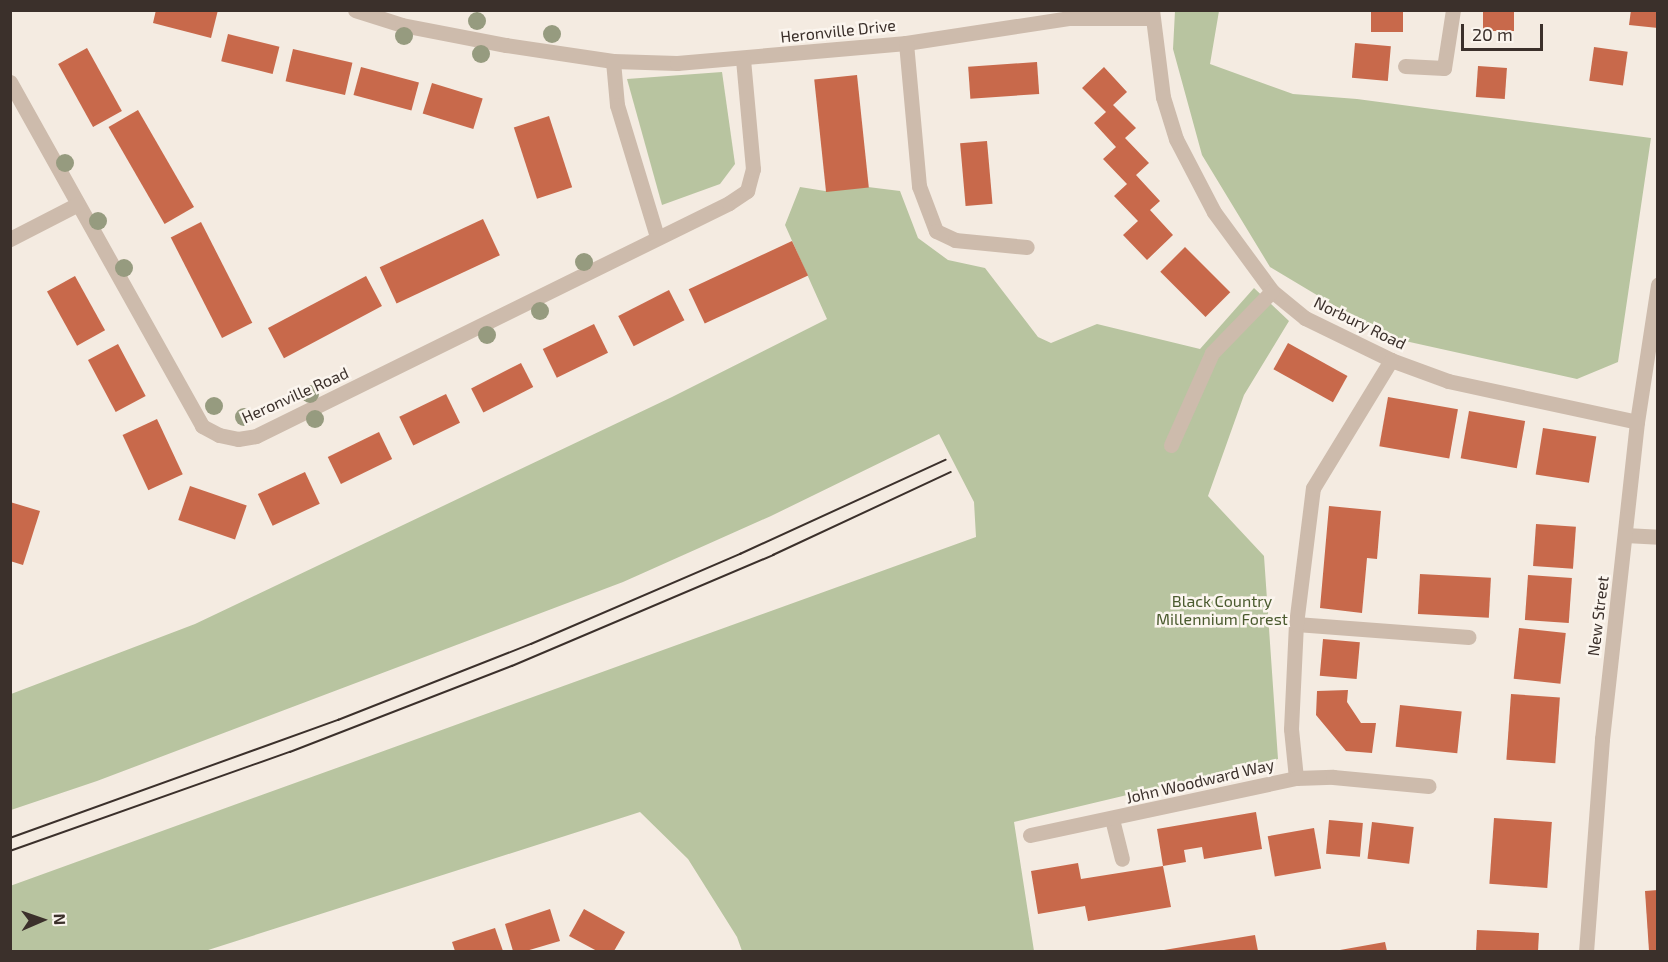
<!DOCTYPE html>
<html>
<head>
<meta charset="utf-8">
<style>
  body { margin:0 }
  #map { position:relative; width:1668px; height:962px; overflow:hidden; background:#f4ebe1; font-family:"Exo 2",sans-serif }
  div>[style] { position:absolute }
  .green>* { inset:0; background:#b8c4a0 }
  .building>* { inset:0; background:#c8694b; transform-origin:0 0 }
  .minor>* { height:15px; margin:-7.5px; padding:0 7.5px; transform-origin:7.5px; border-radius:7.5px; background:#cdbbac }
  .tram>* { height:1.5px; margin:-0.75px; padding:0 0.75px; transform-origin:0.75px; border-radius:0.75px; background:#3b302b }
  .trees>* { width:18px; height:18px; margin:-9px; border-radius:50%; background:#969b7f }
  span { translate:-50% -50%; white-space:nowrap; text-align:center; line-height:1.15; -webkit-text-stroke:5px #fbf5ee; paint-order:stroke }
  .street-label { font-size:16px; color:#3b302b }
  .park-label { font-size:16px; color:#4a5a2e }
  .frame { position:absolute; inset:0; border:12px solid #3b302b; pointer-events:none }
  .north { position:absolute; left:12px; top:890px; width:60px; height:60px; -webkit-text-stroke:4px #fbf5ee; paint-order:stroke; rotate:88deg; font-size:16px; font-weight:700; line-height:24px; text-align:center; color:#3b302b }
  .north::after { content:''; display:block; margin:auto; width:21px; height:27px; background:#3b302b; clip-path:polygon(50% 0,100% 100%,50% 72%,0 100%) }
  .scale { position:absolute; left:1461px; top:24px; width:82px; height:27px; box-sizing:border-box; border:3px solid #3b302b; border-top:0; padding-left:8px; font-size:18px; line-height:21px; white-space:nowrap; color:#3b302b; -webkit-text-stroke:4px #fbf5ee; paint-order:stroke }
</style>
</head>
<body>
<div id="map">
  <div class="green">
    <div style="clip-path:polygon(1175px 11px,1219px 11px,1210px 64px,1293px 94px,1357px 99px,1651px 138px,1618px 362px,1577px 379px,1387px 337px,1270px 267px,1202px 155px,1173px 49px)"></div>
    <div style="clip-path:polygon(722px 72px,735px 164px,720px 184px,662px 205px,627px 79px)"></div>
    <div style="clip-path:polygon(800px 187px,825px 191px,868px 187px,900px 191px,918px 238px,948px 260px,985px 268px,1038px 337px,1051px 343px,1097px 324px,1200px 349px,1254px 288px,1289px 321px,1244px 395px,1208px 496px,1264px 556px,1278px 759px,1014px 822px,1034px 951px,742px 951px,737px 937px,688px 859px,640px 812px,205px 951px,11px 951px,10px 886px,976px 537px,974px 502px,939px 434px,771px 516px,623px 582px,97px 781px,11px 810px,11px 694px,195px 624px,672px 397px,827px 319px,785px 225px)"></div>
  </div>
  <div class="building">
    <div style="clip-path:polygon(156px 10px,218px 10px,211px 38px,153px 23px)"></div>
    <div style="left:1371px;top:10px;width:32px;height:22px"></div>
    <div style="left:1483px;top:10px;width:31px;height:21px"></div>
    <div style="clip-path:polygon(1631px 10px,1658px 10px,1658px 28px,1629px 25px)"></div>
    <div style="left:228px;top:34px;width:53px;height:28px;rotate:14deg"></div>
    <div style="left:1355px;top:43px;width:36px;height:35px;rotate:5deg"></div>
    <div style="left:1594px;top:47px;width:34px;height:34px;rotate:8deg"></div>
    <div style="left:87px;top:48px;width:72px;height:33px;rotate:61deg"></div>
    <div style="left:293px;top:49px;width:61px;height:33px;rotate:13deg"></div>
    <div style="left:1037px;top:62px;width:32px;height:69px;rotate:86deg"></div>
    <div style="left:1478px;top:66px;width:29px;height:31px;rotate:4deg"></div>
    <div style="left:361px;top:67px;width:60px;height:29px;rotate:15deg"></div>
    <div style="clip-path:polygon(1104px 67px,1127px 92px,1113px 105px,1136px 128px,1125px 138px,1149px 163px,1136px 175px,1160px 201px,1150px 210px,1173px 235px,1147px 260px,1123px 235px,1138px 221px,1114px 196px,1127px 184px,1103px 159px,1116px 147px,1094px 123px,1106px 112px,1082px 88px)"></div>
    <div style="left:857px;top:75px;width:113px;height:43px;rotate:84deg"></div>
    <div style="left:432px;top:83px;width:53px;height:32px;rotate:17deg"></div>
    <div style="left:138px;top:110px;width:112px;height:34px;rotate:60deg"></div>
    <div style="left:549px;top:116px;width:75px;height:37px;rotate:72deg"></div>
    <div style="left:987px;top:141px;width:63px;height:27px;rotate:85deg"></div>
    <div style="left:483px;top:219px;width:40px;height:114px;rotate:65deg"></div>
    <div style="left:201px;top:222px;width:113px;height:34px;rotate:63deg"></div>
    <div style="left:792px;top:241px;width:38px;height:114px;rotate:65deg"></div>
    <div style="left:1185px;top:247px;width:64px;height:35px;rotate:45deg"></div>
    <div style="left:75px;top:276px;width:62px;height:32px;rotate:61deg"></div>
    <div style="left:366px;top:276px;width:34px;height:111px;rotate:62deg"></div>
    <div style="left:669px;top:290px;width:34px;height:57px;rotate:63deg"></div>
    <div style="left:594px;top:324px;width:32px;height:57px;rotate:64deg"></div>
    <div style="left:1288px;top:343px;width:68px;height:30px;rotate:29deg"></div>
    <div style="left:118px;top:344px;width:59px;height:34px;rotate:62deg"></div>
    <div style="left:521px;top:363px;width:27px;height:56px;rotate:63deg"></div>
    <div style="left:446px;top:394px;width:32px;height:52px;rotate:64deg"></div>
    <div style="left:1388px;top:397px;width:71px;height:50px;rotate:10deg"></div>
    <div style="left:1469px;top:411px;width:57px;height:48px;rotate:10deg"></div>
    <div style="left:157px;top:419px;width:61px;height:38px;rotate:65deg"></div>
    <div style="left:1543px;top:428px;width:54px;height:47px;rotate:9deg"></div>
    <div style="left:379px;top:432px;width:30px;height:57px;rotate:64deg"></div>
    <div style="left:305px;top:472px;width:35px;height:52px;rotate:65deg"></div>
    <div style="left:190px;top:486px;width:60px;height:36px;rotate:19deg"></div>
    <div style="clip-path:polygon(10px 502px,40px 511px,23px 565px,10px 561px)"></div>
    <div style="clip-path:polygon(1329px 506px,1381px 511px,1377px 559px,1367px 558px,1362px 613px,1320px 608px)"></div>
    <div style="left:1536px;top:524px;width:40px;height:42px;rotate:4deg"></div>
    <div style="left:1420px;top:574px;width:71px;height:40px;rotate:3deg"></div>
    <div style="left:1528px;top:575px;width:44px;height:45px;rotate:4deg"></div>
    <div style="left:1519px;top:628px;width:47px;height:51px;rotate:6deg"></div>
    <div style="left:1323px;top:639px;width:37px;height:37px;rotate:5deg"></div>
    <div style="clip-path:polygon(1348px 690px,1347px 702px,1361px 723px,1376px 723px,1372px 753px,1346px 751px,1316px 715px,1317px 691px)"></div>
    <div style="left:1511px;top:694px;width:49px;height:66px;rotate:4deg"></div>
    <div style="left:1400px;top:705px;width:62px;height:42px;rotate:6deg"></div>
    <div style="clip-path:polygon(1256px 812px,1262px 849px,1204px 859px,1202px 847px,1184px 850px,1186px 862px,1163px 866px,1157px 829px)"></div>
    <div style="left:1494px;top:818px;width:58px;height:66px;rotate:4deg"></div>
    <div style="left:1329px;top:820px;width:34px;height:34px;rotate:5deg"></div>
    <div style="left:1372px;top:822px;width:42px;height:37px;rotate:7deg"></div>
    <div style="left:1314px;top:828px;width:41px;height:47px;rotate:80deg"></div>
    <div style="clip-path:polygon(1078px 863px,1081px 879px,1163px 866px,1171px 907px,1088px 921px,1085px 906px,1038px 914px,1031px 871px)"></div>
    <div style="clip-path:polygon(1658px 890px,1658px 951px,1649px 951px,1645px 891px)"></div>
    <div style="clip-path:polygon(550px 909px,560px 941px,526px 951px,513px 951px,505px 924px)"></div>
    <div style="clip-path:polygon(584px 909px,625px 932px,614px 951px,597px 951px,569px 936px)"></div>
    <div style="clip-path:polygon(495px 928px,503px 951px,455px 951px,452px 942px)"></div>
    <div style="clip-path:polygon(1477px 930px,1539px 933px,1538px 951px,1476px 951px)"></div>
    <div style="clip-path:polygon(1255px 935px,1258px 951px,1164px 951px,1164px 950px)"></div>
    <div style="clip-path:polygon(1385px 942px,1387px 951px,1341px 951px,1340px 950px)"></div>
  </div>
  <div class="minor">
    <div style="left:355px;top:10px;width:49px;rotate:17.7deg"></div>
    <div style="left:402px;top:25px;width:106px;rotate:10.9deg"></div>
    <div style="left:506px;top:45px;width:108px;rotate:8.5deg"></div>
    <div style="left:613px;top:61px;width:64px;rotate:1.8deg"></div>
    <div style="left:677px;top:63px;width:230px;rotate:-5deg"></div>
    <div style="left:906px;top:43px;width:166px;rotate:-8.7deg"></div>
    <div style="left:1070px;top:18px;width:81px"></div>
    <div style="left:1152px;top:10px;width:88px;rotate:82.8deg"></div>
    <div style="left:1163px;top:97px;width:44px;rotate:72.8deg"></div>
    <div style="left:1176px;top:139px;width:82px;rotate:62.5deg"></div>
    <div style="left:1214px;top:212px;width:98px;rotate:53.7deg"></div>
    <div style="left:1272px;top:291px;width:43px;rotate:39.3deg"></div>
    <div style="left:1305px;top:318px;width:96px;rotate:26deg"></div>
    <div style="left:1391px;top:360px;width:61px;rotate:20.2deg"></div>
    <div style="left:1448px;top:381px;width:193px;rotate:12.2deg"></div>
    <div style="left:906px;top:43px;width:144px;rotate:84.8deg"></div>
    <div style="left:919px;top:186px;width:48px;rotate:69.3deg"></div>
    <div style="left:936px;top:231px;width:21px;rotate:25deg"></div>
    <div style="left:955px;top:240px;width:72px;rotate:5.6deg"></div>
    <div style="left:613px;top:61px;width:44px;rotate:84.8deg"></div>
    <div style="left:617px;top:105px;width:138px;rotate:73.1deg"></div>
    <div style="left:1405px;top:66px;width:39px;rotate:3deg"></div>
    <div style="left:1444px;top:68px;width:59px;rotate:-81.2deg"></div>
    <div style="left:10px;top:82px;width:394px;rotate:60.8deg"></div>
    <div style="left:202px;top:426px;width:19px;rotate:28deg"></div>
    <div style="left:219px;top:435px;width:19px;rotate:12deg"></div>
    <div style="left:238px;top:439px;width:18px;rotate:-9deg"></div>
    <div style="left:256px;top:436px;width:527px;rotate:-26.22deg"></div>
    <div style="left:729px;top:203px;width:22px;rotate:-34deg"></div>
    <div style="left:747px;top:191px;width:23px;rotate:-75deg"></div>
    <div style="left:753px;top:169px;width:110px;rotate:-95.2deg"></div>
    <div style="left:10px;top:239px;width:76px;rotate:-27.2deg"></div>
    <div style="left:1171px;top:445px;width:101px;rotate:-66deg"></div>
    <div style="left:1212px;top:353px;width:86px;rotate:-45.9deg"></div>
    <div style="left:1625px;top:535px;width:33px;rotate:3deg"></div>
    <div style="left:1296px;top:624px;width:173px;rotate:4.3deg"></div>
    <div style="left:1296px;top:778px;width:49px;rotate:-95.8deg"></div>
    <div style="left:1291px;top:729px;width:105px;rotate:-87.3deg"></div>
    <div style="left:1296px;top:624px;width:137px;rotate:-82.9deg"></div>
    <div style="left:1313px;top:488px;width:150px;rotate:-58.6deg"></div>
    <div style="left:1112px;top:819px;width:41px;rotate:76deg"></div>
    <div style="left:1030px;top:835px;width:272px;rotate:-12.1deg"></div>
    <div style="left:1296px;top:778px;width:37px;rotate:-2deg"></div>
    <div style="left:1333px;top:777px;width:96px;rotate:5.4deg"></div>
    <div style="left:1586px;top:952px;width:214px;rotate:-85.7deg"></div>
    <div style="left:1602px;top:739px;width:319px;rotate:-83.7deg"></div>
    <div style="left:1637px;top:422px;width:139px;rotate:-81.3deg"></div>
  </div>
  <div class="tram">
    <div style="left:10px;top:838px;width:349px;rotate:-19.8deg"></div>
    <div style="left:338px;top:720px;width:207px;rotate:-21.5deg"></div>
    <div style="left:531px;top:644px;width:228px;rotate:-23.3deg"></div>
    <div style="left:740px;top:554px;width:226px;rotate:-24.6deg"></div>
    <div style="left:10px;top:851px;width:297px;rotate:-19.5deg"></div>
    <div style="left:290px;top:752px;width:238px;rotate:-21.2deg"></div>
    <div style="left:512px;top:666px;width:284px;rotate:-23deg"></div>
    <div style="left:773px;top:555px;width:196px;rotate:-25deg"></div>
  </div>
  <div class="trees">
    <div style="left:477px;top:21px"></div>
    <div style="left:552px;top:34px"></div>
    <div style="left:404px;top:36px"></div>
    <div style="left:481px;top:54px"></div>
    <div style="left:65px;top:163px"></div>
    <div style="left:98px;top:221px"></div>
    <div style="left:584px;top:262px"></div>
    <div style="left:124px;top:268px"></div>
    <div style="left:540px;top:311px"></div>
    <div style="left:487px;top:335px"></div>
    <div style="left:310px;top:394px"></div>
    <div style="left:214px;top:406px"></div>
    <div style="left:244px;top:417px"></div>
    <div style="left:315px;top:419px"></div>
  </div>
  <div class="street-label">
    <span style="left:838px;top:31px;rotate:-6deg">Heronville Drive</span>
    <span style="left:1360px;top:323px;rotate:26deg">Norbury Road</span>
    <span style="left:295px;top:395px;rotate:-24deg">Heronville Road</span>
    <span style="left:1598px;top:616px;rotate:-83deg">New Street</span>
    <span style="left:1200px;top:781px;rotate:-13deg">John Woodward Way</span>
  </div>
  <div class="park-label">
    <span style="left:1222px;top:610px">Black Country<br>Millennium Forest</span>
  </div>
  <div class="frame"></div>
  <div class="north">N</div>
  <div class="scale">20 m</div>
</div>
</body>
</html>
